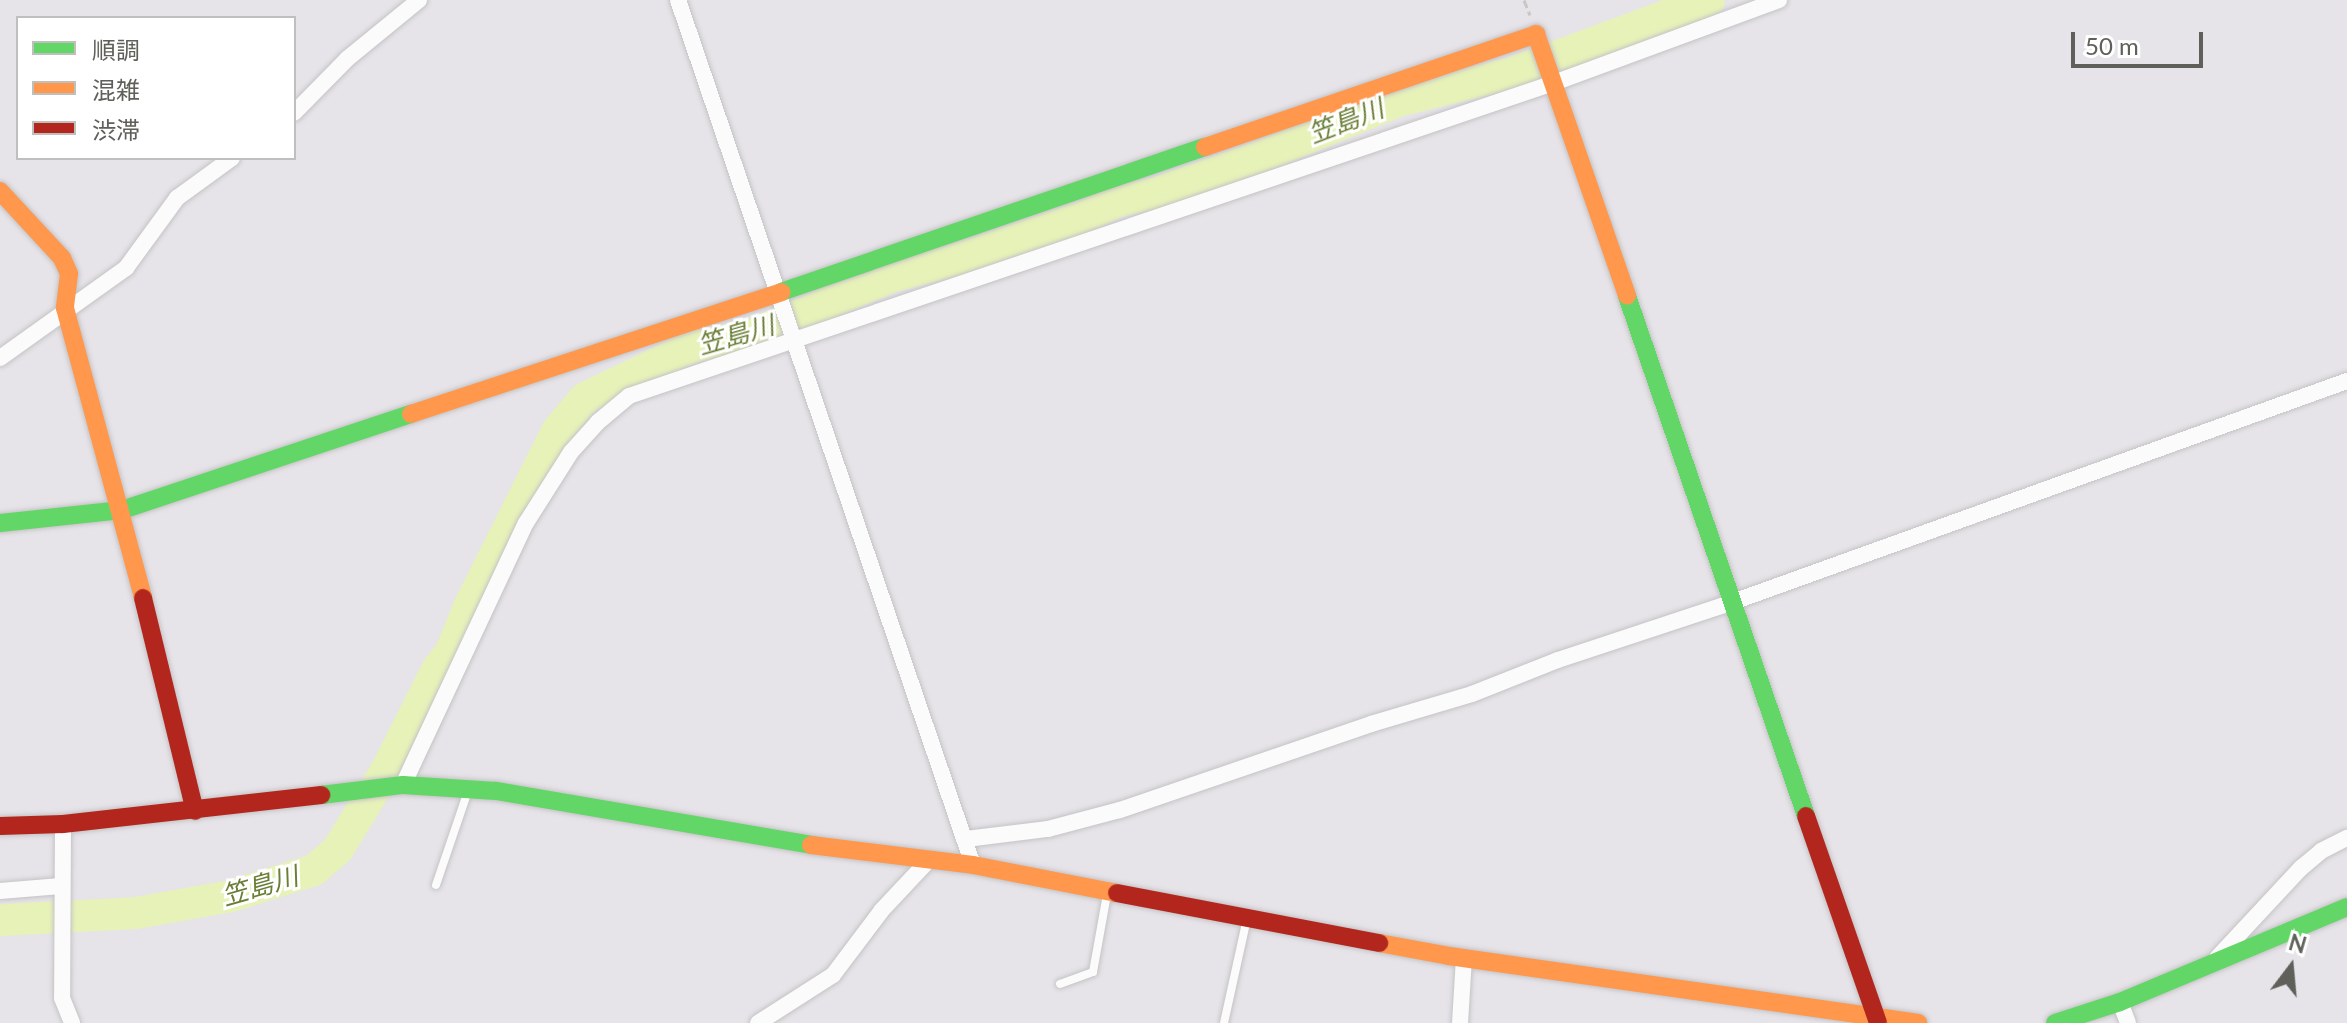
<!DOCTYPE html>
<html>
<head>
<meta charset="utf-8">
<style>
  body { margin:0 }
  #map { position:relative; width:2347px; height:1023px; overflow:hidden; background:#e6e3e9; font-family:Lato,"Noto Sans JP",sans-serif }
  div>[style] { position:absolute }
  .river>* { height:32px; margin:-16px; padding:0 16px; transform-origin:16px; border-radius:16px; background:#e7f2b9 }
  .path>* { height:3px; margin-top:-1.5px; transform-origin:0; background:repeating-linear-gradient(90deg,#c9c6c4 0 8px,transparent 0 12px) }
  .roads { filter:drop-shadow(0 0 2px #c4c3c3) drop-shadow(0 0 2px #c4c3c3) }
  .lane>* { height:8px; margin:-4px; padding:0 4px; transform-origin:4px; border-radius:4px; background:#fbfbfc }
  .street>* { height:16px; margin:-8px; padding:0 8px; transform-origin:8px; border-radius:8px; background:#fbfbfc }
  .fast>* { height:18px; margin:-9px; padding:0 9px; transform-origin:9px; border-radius:9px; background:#63d668 }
  .slow>* { height:18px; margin:-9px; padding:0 9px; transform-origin:9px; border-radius:9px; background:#ff974d }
  .jam>* { height:18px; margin:-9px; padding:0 9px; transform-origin:9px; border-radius:9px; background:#b3261e }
  span { translate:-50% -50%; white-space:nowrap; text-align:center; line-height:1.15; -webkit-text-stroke:6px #fff; paint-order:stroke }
  .water-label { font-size:26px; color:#6a7e36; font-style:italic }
  .legend { position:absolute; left:16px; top:16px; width:280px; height:144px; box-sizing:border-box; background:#fff; border:2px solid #bfbfbd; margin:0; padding:10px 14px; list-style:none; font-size:24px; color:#5e6059 }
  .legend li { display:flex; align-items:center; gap:16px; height:40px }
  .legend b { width:40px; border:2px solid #bfbfbd }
  .north { position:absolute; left:2251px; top:927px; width:80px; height:80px; -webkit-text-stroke:6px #fff; paint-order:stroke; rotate:16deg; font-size:22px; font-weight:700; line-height:32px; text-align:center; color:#5e6059 }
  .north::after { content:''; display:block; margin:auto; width:28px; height:36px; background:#5e6059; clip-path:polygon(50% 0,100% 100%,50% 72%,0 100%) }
  .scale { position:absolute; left:2071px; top:32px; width:132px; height:36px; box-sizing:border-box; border:4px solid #5e6059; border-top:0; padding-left:10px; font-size:24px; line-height:28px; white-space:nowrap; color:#5e6059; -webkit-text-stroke:6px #fff; paint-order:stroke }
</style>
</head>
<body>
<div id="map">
  <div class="river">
    <div style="left:0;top:920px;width:136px;rotate:-2.9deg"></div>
    <div style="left:136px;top:913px;width:97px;rotate:-10.1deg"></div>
    <div style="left:231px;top:896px;width:87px;rotate:-17.4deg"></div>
    <div style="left:314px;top:870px;width:32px;rotate:-41deg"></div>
    <div style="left:338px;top:849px;width:94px;rotate:-58.5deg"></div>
    <div style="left:387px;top:769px;width:113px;rotate:-63.2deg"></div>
    <div style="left:438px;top:668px;width:21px;rotate:-51deg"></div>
    <div style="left:451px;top:652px;width:48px;rotate:-68.2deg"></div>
    <div style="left:469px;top:607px;width:197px;rotate:-63.4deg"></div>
    <div style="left:557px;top:431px;width:43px;rotate:-49.7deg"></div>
    <div style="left:585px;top:398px;width:115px;rotate:-25.7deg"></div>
    <div style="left:689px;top:348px;width:61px;rotate:-11.3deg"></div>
    <div style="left:749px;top:336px;width:156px;rotate:-22.6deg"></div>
    <div style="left:893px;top:276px;width:64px;rotate:-14.5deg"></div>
    <div style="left:955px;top:260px;width:137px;rotate:-18.7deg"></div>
    <div style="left:1085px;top:216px;width:39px;rotate:-24deg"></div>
    <div style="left:1121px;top:200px;width:33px;rotate:-11deg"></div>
    <div style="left:1153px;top:194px;width:115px;rotate:-19.2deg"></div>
    <div style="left:1262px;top:156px;width:147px;rotate:-22deg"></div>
    <div style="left:1398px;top:101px;width:121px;rotate:-13.9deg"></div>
    <div style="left:1515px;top:72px;width:207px;rotate:-20.4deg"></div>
  </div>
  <div class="path">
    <div style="left:1524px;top:0;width:16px;rotate:68deg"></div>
  </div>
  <div class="roads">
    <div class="lane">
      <div style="left:436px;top:885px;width:99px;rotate:-71.2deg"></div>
      <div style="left:1060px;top:984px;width:35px;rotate:-20deg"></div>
      <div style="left:1093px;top:972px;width:79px;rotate:-79.8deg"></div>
      <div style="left:1224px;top:1023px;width:107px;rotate:-77.6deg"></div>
    </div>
    <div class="street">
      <div style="left:678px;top:0;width:914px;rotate:71.17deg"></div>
      <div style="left:294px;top:113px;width:76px;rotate:-45.5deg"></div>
      <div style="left:347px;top:59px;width:93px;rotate:-39.3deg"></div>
      <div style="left:0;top:358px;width:155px;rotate:-35.5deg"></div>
      <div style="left:126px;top:268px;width:87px;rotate:-53.9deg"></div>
      <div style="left:177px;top:198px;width:68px;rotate:-36deg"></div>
      <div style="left:403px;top:785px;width:289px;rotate:-64.9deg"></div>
      <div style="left:526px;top:523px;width:84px;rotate:-57.6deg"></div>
      <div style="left:571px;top:452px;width:40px;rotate:-48deg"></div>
      <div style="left:598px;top:422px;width:40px;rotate:-40deg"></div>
      <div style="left:629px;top:396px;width:973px;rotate:-18.7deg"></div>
      <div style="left:1551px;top:84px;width:243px;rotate:-20.2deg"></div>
      <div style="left:63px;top:824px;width:174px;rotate:90.3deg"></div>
      <div style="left:62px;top:998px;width:27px;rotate:68deg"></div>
      <div style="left:966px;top:839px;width:83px;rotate:-7deg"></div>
      <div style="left:1048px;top:829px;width:74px;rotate:-14.8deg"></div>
      <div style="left:1120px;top:810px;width:265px;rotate:-18.9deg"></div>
      <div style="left:1371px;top:724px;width:105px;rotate:-16.5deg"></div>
      <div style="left:1472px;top:694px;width:92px;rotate:-21.6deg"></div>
      <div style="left:1558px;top:660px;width:181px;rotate:-18.3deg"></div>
      <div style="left:1730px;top:603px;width:656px;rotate:-19.79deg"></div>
      <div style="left:0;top:891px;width:61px;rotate:-4.7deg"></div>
      <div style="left:2217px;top:958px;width:123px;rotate:-47deg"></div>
      <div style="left:2301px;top:868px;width:26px;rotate:-40deg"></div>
      <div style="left:2321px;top:851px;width:29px;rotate:-27deg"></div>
      <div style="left:2120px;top:1002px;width:22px;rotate:69deg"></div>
      <div style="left:758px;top:1023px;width:89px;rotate:-32.6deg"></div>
      <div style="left:833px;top:975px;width:81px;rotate:-53deg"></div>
      <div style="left:882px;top:910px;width:67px;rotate:-46.8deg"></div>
      <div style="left:1460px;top:1023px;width:65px;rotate:-86.5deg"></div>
    </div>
    <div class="fast">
      <div style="left:781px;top:292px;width:448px;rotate:-18.9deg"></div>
      <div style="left:1627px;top:296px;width:550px;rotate:71deg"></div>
      <div style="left:0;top:523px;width:123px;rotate:-6.1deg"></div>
      <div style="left:122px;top:510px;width:305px;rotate:-18.4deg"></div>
      <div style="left:321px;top:795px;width:83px;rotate:-7deg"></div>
      <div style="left:403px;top:785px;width:93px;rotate:3.7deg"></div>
      <div style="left:496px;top:791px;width:320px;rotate:9.7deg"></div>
      <div style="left:2055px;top:1023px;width:68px;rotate:-17.9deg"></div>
      <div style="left:2120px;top:1002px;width:246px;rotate:-22.7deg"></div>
    </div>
    <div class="slow">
      <div style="left:1205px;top:147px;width:350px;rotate:-18.8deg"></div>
      <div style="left:1536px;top:34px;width:277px;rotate:70.8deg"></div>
      <div style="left:0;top:191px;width:91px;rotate:47.2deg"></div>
      <div style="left:62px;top:258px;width:17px;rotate:66deg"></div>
      <div style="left:69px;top:274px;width:34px;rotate:97deg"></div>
      <div style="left:65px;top:308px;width:300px;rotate:74.9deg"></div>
      <div style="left:411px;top:414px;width:390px;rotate:-18.2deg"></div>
      <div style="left:811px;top:845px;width:163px;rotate:7deg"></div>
      <div style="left:973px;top:865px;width:147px;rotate:11deg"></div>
      <div style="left:1379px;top:943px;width:71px;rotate:10.5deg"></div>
      <div style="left:1449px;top:956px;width:474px;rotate:8.1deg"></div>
    </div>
    <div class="jam">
      <div style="left:143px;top:598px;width:219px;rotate:76.3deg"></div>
      <div style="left:1806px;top:816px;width:219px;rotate:70.8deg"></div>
      <div style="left:0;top:826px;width:63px;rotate:-1.8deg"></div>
      <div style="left:63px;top:824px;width:260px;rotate:-6.4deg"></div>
      <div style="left:1117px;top:893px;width:267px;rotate:10.8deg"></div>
    </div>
  </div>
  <div class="water-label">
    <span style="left:1346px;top:121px;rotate:-21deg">笠島川</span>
    <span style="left:736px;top:335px;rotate:-16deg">笠島川</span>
    <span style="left:260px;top:886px;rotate:-16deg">笠島川</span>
  </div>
  <ul class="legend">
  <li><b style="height:10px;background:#63d668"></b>順調</li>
  <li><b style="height:10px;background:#ff974d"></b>混雑</li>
  <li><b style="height:10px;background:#b3261e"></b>渋滞</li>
  </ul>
  <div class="north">N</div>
  <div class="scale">50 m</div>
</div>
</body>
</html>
